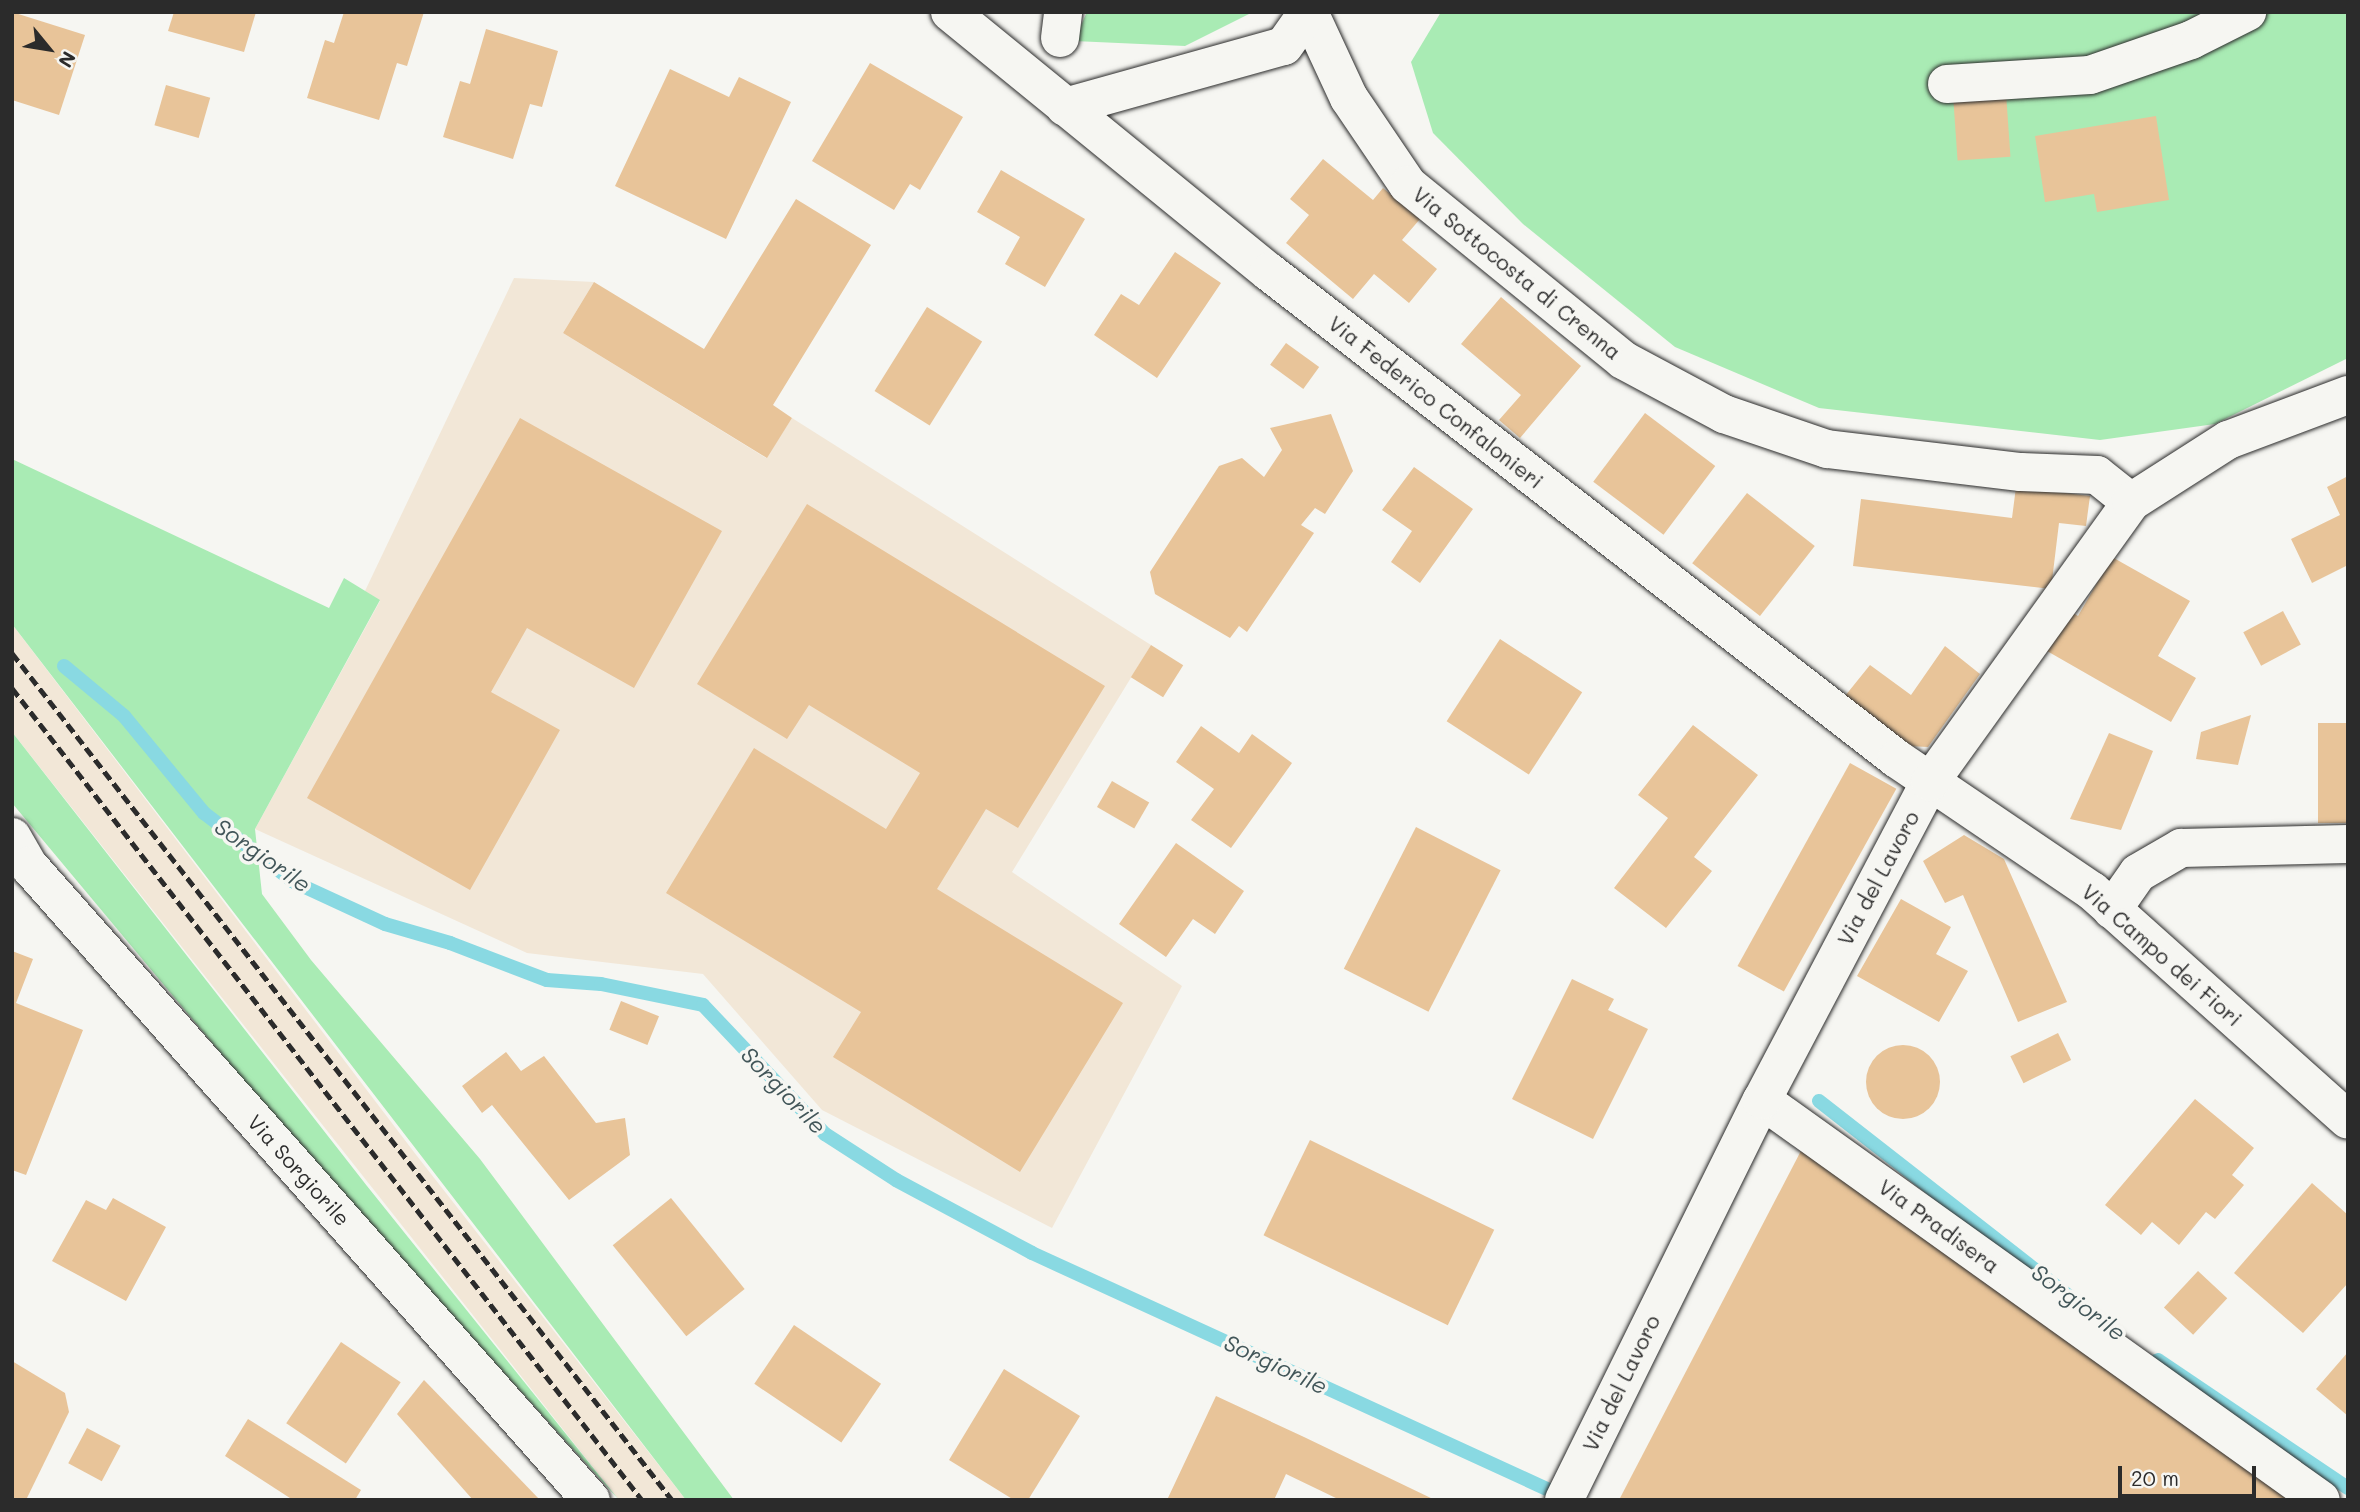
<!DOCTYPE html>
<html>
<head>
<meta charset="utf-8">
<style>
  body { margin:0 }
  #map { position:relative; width:2360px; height:1512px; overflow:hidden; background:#f6f6f2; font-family:Mali,sans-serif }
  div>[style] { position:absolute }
  .built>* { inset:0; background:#f2e7d7 }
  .green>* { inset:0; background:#a9ebb4 }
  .stream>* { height:14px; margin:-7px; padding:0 7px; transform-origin:7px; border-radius:7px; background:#89d9e2 }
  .building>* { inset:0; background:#e8c499; transform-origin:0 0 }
  .round { border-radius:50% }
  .roads { filter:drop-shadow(0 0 2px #2b2b2b) drop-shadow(0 0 2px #2b2b2b) }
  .minor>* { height:38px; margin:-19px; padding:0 19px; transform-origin:19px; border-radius:19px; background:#f6f6f2 }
  .rail>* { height:5px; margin-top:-2.5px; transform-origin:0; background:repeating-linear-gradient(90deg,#2b2b2b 0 10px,transparent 0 15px) }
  span { translate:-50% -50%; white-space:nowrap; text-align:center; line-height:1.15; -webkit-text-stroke:7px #f6f6f2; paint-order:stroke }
  .street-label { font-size:21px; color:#2b2b2b }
  .water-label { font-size:23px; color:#425659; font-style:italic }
  .frame { position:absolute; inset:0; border:14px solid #2b2b2b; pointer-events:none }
  .north { position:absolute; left:14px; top:14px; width:70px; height:70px; -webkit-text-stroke:5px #f6f6f2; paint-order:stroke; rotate:120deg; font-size:19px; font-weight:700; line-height:28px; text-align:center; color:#2b2b2b }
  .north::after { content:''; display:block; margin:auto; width:24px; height:32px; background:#2b2b2b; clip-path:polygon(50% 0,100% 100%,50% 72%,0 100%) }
  .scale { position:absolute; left:2118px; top:1466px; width:138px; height:32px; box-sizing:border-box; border:4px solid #2b2b2b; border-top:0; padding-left:9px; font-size:21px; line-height:24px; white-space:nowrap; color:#2b2b2b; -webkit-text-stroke:5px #f6f6f2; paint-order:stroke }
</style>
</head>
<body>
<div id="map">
  <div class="built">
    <div style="clip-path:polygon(514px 278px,594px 282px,563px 333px,766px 458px,792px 418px,1151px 645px,1012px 872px,1182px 986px,1052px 1228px,822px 1110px,703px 974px,527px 953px,255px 829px,380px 601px,365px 591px)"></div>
    <div style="clip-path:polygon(12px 624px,417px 1156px,686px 1500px,619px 1500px,12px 732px)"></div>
  </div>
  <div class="green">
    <div style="clip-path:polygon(1087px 12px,1253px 12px,1185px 46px,1074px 41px)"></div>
    <div style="clip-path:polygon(1441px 12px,2348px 12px,2348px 358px,2215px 424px,2100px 440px,1819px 408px,1675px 347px,1523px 224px,1433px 133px,1411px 62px)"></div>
    <div style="clip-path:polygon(12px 459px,329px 608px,344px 578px,380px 600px,255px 829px,262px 894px,311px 960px,480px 1159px,734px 1500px,686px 1500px,12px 624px)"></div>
    <div style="clip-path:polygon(12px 732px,367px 1186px,619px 1500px,289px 1135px,12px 803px)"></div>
  </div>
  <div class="stream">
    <div style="left:64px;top:666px;width:78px;rotate:39.8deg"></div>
    <div style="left:124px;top:716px;width:126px;rotate:50.5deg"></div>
    <div style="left:204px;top:813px;width:113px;rotate:37.5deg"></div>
    <div style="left:294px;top:882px;width:100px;rotate:24.8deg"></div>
    <div style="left:385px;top:924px;width:68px;rotate:16.3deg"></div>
    <div style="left:450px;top:943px;width:104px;rotate:20.9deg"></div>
    <div style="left:547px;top:980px;width:54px;rotate:4.2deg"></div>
    <div style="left:601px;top:984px;width:104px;rotate:11.6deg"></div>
    <div style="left:703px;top:1005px;width:178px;rotate:46.6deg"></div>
    <div style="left:825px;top:1134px;width:85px;rotate:32.9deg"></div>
    <div style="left:896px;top:1180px;width:154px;rotate:28.2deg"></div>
    <div style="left:1032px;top:1253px;width:566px;rotate:24.62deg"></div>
    <div style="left:1819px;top:1101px;width:336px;rotate:38deg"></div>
    <div style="left:2158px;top:1360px;width:229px;rotate:34deg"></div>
  </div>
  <div class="building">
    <div style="clip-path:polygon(12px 12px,85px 35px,59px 115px,12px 100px)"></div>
    <div style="clip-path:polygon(174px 12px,256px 12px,244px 52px,168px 31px)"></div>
    <div style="clip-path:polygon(344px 12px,424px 12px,407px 66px,397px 63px,379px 120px,307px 98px,325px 40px,334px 43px)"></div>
    <div style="clip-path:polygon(486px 29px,558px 51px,542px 107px,530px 104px,513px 159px,443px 137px,460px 81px,470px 84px)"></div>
    <div style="clip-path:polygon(870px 63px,963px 117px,920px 190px,910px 184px,894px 210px,812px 161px)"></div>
    <div style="clip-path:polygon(670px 69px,729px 97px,739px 77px,791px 102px,726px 239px,615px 186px)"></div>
    <div style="left:166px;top:85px;width:46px;height:42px;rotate:16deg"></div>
    <div style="left:2006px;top:93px;width:64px;height:53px;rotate:86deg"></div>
    <div style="clip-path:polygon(2156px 116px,2169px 200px,2097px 212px,2094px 194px,2045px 202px,2035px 136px)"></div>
    <div style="clip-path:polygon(1323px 159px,1373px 200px,1383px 188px,1420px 219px,1402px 240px,1437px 269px,1409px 303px,1374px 274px,1353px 299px,1286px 243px,1309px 215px,1290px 199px)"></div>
    <div style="clip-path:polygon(1001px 170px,1085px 219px,1045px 287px,1005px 264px,1020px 237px,977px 212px)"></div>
    <div style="clip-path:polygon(796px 199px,871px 245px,773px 405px,792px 418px,767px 458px,563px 333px,594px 282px,704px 349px)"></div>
    <div style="clip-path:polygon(1175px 252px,1221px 283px,1157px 378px,1094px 335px,1121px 294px,1139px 305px)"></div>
    <div style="clip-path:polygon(1501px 297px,1581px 366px,1520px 438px,1499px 420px,1521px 395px,1461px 344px)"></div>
    <div style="left:927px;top:307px;width:65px;height:99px;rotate:32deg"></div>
    <div style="left:1286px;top:343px;width:41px;height:27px;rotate:36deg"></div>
    <div style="left:1645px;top:413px;width:88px;height:86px;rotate:37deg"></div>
    <div style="clip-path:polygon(1331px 414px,1353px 471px,1325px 514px,1315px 508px,1301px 525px,1314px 533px,1247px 632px,1239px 626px,1230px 638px,1155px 594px,1150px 572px,1219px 466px,1242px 458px,1264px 477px,1282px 450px,1270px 428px)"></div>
    <div style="clip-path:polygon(520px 418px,722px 531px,634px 688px,527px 628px,491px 692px,560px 730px,470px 890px,307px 798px)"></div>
    <div style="clip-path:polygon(1414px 467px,1473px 509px,1420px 583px,1391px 562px,1412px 531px,1382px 510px)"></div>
    <div style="clip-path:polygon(2348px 476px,2348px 565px,2312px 583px,2291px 539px,2340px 515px,2327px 487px)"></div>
    <div style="clip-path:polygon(2016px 487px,2090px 496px,2086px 526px,2059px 523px,2051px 589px,1853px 566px,1861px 499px,2012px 518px)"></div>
    <div style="left:1747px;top:493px;width:86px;height:89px;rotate:38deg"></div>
    <div style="clip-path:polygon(807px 504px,1105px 686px,1018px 828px,986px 809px,937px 889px,1123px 1003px,1020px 1172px,833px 1057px,861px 1012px,666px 893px,754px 748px,886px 829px,920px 773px,809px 705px,787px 739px,697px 684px)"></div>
    <div style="clip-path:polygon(2112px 557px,2190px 601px,2158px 656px,2196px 678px,2171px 722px,2047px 651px,2070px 611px,2078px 616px)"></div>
    <div style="left:2283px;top:611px;width:38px;height:45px;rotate:62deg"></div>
    <div style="left:1500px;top:639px;width:98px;height:98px;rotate:33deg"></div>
    <div style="left:1151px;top:645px;width:38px;height:38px;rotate:32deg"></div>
    <div style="clip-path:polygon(1945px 646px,1980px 674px,1928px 747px,1908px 746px,1845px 696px,1870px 665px,1911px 695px)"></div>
    <div style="clip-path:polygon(2251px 715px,2238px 765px,2196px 759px,2201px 732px)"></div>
    <div style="left:2348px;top:723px;width:100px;height:30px;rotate:90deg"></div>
    <div style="clip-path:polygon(1693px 725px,1758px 775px,1694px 857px,1712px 871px,1666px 928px,1614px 888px,1668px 818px,1638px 795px)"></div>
    <div style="clip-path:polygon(1201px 726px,1239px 753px,1252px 734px,1292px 763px,1231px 848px,1191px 820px,1214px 789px,1176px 762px)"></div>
    <div style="clip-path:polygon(2109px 733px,2153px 751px,2121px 830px,2070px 819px)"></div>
    <div style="left:1850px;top:763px;width:53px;height:232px;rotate:29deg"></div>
    <div style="left:1112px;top:781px;width:43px;height:30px;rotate:30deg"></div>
    <div style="left:1416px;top:827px;width:95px;height:159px;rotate:27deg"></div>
    <div style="clip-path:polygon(1964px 835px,2004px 859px,2067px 1002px,2018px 1022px,1963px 895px,1945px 903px,1923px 861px)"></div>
    <div style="clip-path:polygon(1176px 843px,1244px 891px,1215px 934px,1193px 919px,1166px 957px,1119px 924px)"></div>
    <div style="clip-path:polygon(1901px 899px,1951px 927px,1936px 954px,1968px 971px,1939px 1022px,1857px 976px)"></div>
    <div style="clip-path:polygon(12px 951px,33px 959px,16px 1003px,83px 1030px,26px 1175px,12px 1170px)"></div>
    <div style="clip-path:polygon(1572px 979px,1614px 999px,1608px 1010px,1648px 1029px,1593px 1139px,1512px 1099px)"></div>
    <div style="left:621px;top:1001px;width:41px;height:31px;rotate:22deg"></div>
    <div style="left:2058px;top:1033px;width:30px;height:53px;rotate:64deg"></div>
    <div class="round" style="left:1866px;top:1045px;width:74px;height:74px"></div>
    <div style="clip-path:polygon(506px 1052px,521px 1071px,544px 1056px,596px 1123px,625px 1118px,630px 1155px,569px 1200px,492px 1105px,482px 1113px,462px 1086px)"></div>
    <div style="clip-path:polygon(2195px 1099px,2254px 1148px,2232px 1175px,2244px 1185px,2215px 1219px,2206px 1212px,2179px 1245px,2152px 1222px,2141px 1235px,2105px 1205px)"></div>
    <div style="left:1310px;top:1140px;width:205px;height:106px;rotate:26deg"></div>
    <div style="clip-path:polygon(1804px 1145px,2300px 1500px,1619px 1500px)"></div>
    <div style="clip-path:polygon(2312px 1183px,2348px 1215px,2348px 1283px,2303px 1333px,2234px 1273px)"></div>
    <div style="clip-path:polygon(113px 1198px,166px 1227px,126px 1301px,52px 1261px,86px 1200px,106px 1210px)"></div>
    <div style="left:671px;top:1198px;width:117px;height:75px;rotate:51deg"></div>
    <div style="left:2198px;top:1271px;width:40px;height:50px;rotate:43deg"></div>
    <div style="left:794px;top:1325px;width:105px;height:71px;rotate:34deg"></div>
    <div style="left:341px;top:1342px;width:72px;height:98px;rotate:34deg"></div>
    <div style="clip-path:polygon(2348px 1352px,2348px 1416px,2316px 1389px)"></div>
    <div style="clip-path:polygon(12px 1361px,65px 1393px,69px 1412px,26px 1500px,12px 1500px)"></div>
    <div style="clip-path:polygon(1004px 1369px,1080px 1416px,1028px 1500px,1014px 1500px,949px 1460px)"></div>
    <div style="clip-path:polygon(424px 1380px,487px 1445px,540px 1500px,473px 1500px,397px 1414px)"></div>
    <div style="clip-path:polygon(1216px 1396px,1304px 1437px,1435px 1500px,1340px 1500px,1286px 1474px,1274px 1500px,1167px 1500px)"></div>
    <div style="clip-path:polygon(248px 1419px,361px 1490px,355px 1500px,293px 1500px,225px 1456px)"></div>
    <div style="left:87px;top:1428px;width:38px;height:40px;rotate:28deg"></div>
  </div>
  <div class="roads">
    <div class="minor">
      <div style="left:950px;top:12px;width:412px;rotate:39.2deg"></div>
      <div style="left:1269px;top:272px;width:795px;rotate:37.79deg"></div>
      <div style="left:1897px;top:759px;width:235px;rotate:34.1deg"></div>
      <div style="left:2092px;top:891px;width:343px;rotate:41.8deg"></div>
      <div style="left:1309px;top:12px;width:95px;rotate:65.1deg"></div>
      <div style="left:1349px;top:98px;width:105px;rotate:55.9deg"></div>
      <div style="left:1408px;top:185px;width:277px;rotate:39.1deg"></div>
      <div style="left:1623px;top:360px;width:115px;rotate:28.1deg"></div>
      <div style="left:1724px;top:414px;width:109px;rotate:18.8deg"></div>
      <div style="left:1827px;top:449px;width:195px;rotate:6.8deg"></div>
      <div style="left:2021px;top:472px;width:76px;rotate:2.3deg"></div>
      <div style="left:2097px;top:475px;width:43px;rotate:38.5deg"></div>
      <div style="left:1060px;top:38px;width:26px;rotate:-83deg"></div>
      <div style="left:1947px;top:84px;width:143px;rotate:-3.6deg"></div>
      <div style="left:2090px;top:75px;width:107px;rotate:-19.1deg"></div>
      <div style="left:2191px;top:40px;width:63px;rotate:-26.6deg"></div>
      <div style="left:1065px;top:107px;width:227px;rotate:-15.6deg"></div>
      <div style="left:1284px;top:46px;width:42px;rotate:-54.8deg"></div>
      <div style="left:12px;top:837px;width:34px;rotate:60deg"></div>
      <div style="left:29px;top:866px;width:847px;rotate:48.45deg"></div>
      <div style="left:2112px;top:910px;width:45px;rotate:-54.9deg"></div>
      <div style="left:2138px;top:873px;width:50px;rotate:-30.2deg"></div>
      <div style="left:2181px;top:848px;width:167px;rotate:-1.4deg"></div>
      <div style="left:1762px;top:1100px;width:687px;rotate:35.59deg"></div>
      <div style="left:1564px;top:1500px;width:446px;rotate:-63.7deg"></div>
      <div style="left:1762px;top:1100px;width:360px;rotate:-62.2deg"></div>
      <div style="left:1930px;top:782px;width:345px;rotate:-54.3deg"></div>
      <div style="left:2131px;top:502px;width:115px;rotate:-32.6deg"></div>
      <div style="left:2228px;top:440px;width:128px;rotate:-20.6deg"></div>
    </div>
  </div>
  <div class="rail">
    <div style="left:12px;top:653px;width:1074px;rotate:52.07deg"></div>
    <div style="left:12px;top:688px;width:1028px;rotate:52.19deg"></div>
  </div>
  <div class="street-label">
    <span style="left:1517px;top:273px;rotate:39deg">Via Sottocosta di Crenna</span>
    <span style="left:1436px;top:402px;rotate:38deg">Via Federico Confalonieri</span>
    <span style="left:1878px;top:878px;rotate:-62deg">Via del Lavoro</span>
    <span style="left:2162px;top:955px;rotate:41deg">Via Campo dei Fiori</span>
    <span style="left:299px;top:1170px;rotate:48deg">Via Sorgiorile</span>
    <span style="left:1939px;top:1226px;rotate:36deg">Via Pradisera</span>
    <span style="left:1621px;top:1383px;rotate:-64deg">Via del Lavoro</span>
  </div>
  <div class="water-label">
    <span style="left:263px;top:855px;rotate:35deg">Sorgiorile</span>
    <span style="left:784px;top:1090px;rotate:46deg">Sorgiorile</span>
    <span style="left:2079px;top:1302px;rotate:37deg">Sorgiorile</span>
    <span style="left:1276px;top:1364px;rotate:25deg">Sorgiorile</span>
  </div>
  <div class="frame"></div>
  <div class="north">N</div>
  <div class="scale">20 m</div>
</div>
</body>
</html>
